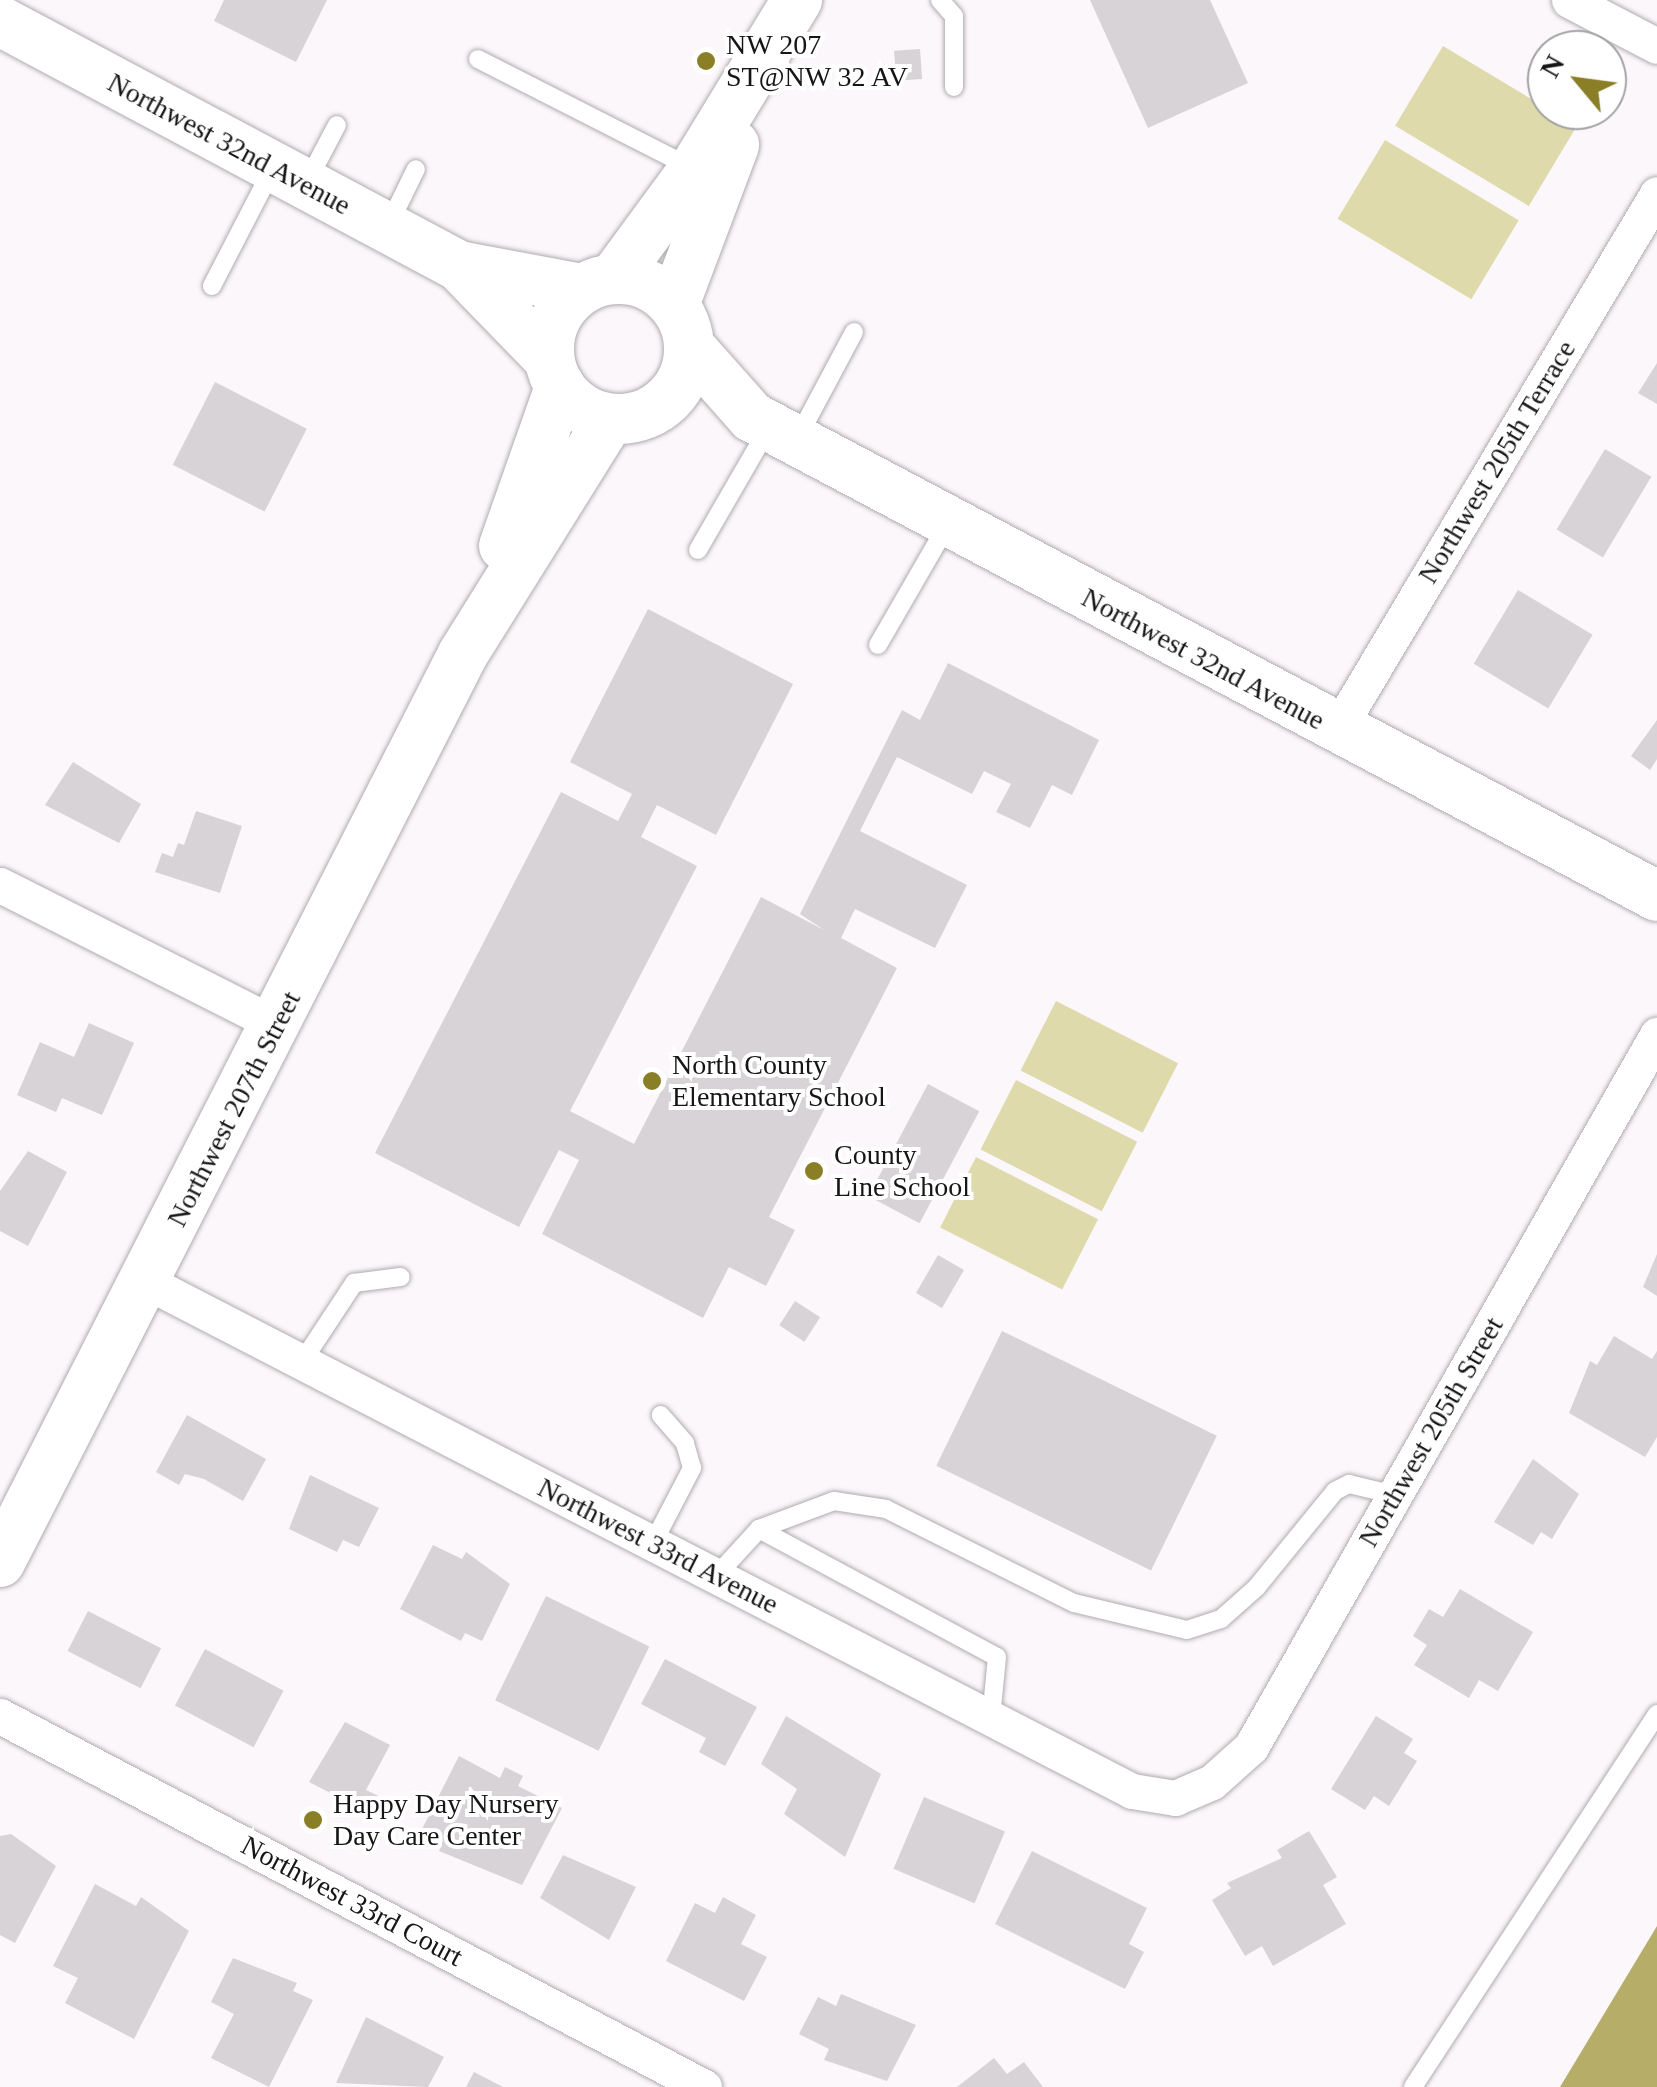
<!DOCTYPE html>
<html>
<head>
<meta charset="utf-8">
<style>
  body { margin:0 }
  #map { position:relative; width:1657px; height:2087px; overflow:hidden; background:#fcf7fb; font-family:Georgia,serif }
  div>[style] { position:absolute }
  .green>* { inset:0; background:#dfdaab; transform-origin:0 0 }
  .water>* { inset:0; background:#b6ae68 }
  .building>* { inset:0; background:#d8d3d7; transform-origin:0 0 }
  .roads { filter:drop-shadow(0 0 2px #b0abaf) drop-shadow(0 0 2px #b0abaf) }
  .lane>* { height:18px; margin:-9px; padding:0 9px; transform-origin:9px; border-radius:9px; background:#fff }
  .street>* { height:35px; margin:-17.5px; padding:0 17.5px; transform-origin:17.5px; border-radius:17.5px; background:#fff }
  .secondary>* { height:50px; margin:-25px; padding:0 25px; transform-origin:25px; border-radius:25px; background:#fff }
  .secondary>.ring { margin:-25px; padding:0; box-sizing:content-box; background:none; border:50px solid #fff; border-radius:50% }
  .dots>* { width:28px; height:28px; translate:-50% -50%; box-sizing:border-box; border:5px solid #fff; border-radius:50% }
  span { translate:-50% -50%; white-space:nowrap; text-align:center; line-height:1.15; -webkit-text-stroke:8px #fff; paint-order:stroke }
  .poi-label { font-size:28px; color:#171517 }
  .left { translate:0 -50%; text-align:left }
  .street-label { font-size:28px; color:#171517 }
  .north { position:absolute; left:1527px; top:30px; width:100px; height:100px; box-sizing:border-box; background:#fff; border:2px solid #a2a1a2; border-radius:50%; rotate:299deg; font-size:28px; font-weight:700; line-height:40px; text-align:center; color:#171517 }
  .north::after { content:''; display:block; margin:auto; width:35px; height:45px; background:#8a7f26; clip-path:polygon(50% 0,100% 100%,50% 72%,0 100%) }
</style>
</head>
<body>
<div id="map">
  <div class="green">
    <div style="left:1443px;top:46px;width:156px;height:93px;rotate:31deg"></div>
    <div style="left:1385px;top:140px;width:156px;height:92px;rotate:31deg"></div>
    <div style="left:1056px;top:1001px;width:137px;height:78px;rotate:27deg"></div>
    <div style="left:1016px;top:1080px;width:136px;height:78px;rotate:27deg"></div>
    <div style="left:976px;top:1157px;width:137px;height:79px;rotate:27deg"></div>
  </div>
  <div class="water">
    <div style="clip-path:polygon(1657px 1926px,1657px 2087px,1560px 2087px)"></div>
  </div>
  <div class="building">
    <div style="clip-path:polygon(224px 0,327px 0,296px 62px,214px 21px)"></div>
    <div style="clip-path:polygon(1090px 0,1210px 0,1248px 83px,1148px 128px)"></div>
    <div style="left:920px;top:49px;width:30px;height:26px;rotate:86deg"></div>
    <div style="clip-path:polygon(1657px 363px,1657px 404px,1638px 393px)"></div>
    <div style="left:215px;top:382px;width:103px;height:93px;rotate:27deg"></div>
    <div style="left:1605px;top:449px;width:54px;height:94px;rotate:31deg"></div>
    <div style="left:1518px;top:590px;width:87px;height:86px;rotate:31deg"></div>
    <div style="clip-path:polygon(648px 609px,793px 684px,716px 835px,657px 805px,641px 837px,697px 866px,570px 1111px,634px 1144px,761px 897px,824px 930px,800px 914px,902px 710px,920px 720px,948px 663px,1099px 740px,1072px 795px,1052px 785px,1030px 828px,996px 812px,1011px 784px,984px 771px,972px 794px,897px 757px,860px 831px,967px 885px,935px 948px,855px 909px,841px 938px,897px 968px,769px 1217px,795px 1230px,766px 1286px,729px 1267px,703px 1318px,542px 1234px,579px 1160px,559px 1150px,519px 1227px,375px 1153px,561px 792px,618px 821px,632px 794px,570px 762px)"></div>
    <div style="clip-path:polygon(1657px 720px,1657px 759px,1650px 770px,1631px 756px)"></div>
    <div style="clip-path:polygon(73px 762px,141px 804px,119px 843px,45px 805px)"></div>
    <div style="clip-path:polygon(196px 811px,242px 826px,220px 893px,155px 872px,162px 853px,173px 857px,178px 843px,184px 845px)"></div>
    <div style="clip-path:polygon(89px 1023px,134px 1043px,102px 1115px,62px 1098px,56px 1112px,17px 1095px,40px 1042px,74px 1057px)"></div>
    <div style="left:928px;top:1084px;width:58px;height:127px;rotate:28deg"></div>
    <div style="clip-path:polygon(28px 1151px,67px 1172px,28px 1246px,0 1231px,0 1191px)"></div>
    <div style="clip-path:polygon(1657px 1254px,1657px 1296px,1643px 1287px)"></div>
    <div style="left:938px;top:1255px;width:30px;height:44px;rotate:30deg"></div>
    <div style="left:795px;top:1301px;width:30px;height:29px;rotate:33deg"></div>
    <div style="left:1002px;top:1331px;width:239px;height:150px;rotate:26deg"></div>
    <div style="clip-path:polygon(1614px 1336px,1652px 1359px,1657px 1351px,1657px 1437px,1645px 1457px,1569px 1413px,1590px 1361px,1597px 1365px)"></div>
    <div style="clip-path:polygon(187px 1415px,266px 1459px,243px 1501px,204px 1479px,185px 1474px,179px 1485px,156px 1472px)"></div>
    <div style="clip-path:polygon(1533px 1459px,1579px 1494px,1552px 1539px,1541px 1532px,1533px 1545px,1494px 1522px)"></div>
    <div style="clip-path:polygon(310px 1475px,379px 1508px,359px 1547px,343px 1540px,337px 1552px,289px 1529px)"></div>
    <div style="clip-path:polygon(433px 1545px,462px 1559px,466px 1552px,510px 1584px,482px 1641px,465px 1633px,461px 1641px,400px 1609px)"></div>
    <div style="clip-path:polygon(1460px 1589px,1533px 1632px,1498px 1691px,1479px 1680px,1469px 1698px,1414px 1665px,1427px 1645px,1413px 1636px,1429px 1609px,1443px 1617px)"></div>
    <div style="left:546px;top:1596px;width:115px;height:116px;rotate:26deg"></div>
    <div style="left:88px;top:1611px;width:82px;height:45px;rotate:27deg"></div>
    <div style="left:205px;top:1649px;width:89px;height:64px;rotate:28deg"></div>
    <div style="clip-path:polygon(665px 1659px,757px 1707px,725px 1766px,699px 1752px,706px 1738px,641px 1704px)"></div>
    <div style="clip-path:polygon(786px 1716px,881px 1774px,845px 1857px,784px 1814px,797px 1789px,761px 1764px)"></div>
    <div style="clip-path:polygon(1376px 1716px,1413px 1739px,1404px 1753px,1417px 1761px,1389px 1806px,1374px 1796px,1365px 1810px,1331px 1789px)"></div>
    <div style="clip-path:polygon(345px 1722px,390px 1745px,366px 1790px,383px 1798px,373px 1815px,309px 1782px)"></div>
    <div style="clip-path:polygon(459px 1756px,500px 1778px,505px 1767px,523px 1776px,518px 1786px,562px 1808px,522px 1885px,439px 1851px,442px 1845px,420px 1833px)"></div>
    <div style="left:924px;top:1797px;width:88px;height:78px;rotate:23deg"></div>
    <div style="clip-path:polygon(1309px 1831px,1337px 1877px,1323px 1885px,1346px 1924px,1273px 1966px,1262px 1946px,1245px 1956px,1212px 1900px,1231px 1888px,1227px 1883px,1282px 1858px,1277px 1850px)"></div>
    <div style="clip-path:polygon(11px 1834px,56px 1866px,15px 1943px,0 1935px,0 1836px)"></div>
    <div style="clip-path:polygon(1032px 1851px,1147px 1908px,1129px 1944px,1144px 1952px,1125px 1989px,995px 1924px)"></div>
    <div style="clip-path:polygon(563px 1855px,636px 1887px,609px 1940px,540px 1898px)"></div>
    <div style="clip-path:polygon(95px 1884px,136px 1906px,141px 1897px,189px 1931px,134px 2039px,65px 2003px,78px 1978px,53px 1966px)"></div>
    <div style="clip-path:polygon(723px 1897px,756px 1915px,741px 1944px,767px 1957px,744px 2001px,666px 1961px,695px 1903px,715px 1913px)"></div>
    <div style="clip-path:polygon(233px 1958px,297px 1983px,293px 1991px,313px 2000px,269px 2087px,211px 2058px,234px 2014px,211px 2002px)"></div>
    <div style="clip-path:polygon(841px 1994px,916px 2025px,887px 2081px,824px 2060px,829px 2049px,799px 2034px,818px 1997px,836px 2006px)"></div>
    <div style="clip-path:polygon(366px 2017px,444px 2057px,428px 2087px,336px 2083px)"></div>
    <div style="clip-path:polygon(994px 2058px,1007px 2074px,1024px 2062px,1043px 2087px,957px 2087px)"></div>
    <div style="clip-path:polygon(474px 2072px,503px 2087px,466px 2087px)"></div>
  </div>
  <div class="roads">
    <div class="lane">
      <div style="left:940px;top:0;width:21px;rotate:49deg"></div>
      <div style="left:954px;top:16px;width:71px;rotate:90deg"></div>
      <div style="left:478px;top:59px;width:240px;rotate:27deg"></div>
      <div style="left:308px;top:180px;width:62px;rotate:-62.2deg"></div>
      <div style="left:389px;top:224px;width:61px;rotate:-63.9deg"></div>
      <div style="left:212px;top:286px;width:133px;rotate:-62.7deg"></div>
      <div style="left:798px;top:437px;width:119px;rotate:-61.9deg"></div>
      <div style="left:698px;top:550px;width:142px;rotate:-60deg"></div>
      <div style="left:878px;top:645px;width:140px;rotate:-60deg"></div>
      <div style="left:302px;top:1362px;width:95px;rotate:-56.6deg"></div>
      <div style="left:354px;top:1283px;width:47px;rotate:-7.3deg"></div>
      <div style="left:759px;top:1529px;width:80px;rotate:-20.5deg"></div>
      <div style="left:834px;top:1501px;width:53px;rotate:8.7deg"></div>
      <div style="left:886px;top:1509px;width:210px;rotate:26.6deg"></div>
      <div style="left:1074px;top:1603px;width:116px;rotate:13.4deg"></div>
      <div style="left:1187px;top:1630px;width:36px;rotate:-18deg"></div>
      <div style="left:1221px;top:1619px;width:47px;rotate:-41.5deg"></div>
      <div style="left:1256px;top:1588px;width:125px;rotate:-50.8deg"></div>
      <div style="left:1335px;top:1491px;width:16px;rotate:-27deg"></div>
      <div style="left:1349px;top:1484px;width:47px;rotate:13.4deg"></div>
      <div style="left:653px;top:1543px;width:85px;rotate:-62.5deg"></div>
      <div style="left:692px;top:1468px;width:26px;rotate:-106deg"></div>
      <div style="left:685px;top:1443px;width:37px;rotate:-131deg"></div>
      <div style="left:716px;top:1576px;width:64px;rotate:-47.5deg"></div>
      <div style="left:759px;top:1529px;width:270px;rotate:28.3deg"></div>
      <div style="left:997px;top:1657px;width:61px;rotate:95.6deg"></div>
      <div style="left:1413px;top:2087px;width:446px;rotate:-56.8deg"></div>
    </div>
    <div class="street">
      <div style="left:1569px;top:0;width:99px;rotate:27.6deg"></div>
      <div style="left:1337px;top:730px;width:624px;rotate:-59.16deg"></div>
      <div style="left:0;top:885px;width:310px;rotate:26.8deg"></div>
      <div style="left:145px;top:1281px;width:1111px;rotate:27.33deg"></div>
      <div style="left:1132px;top:1791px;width:44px;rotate:9.2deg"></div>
      <div style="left:1175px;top:1798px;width:40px;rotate:-23.4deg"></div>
      <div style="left:1212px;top:1782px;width:52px;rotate:-41.9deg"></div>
      <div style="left:1251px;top:1747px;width:820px;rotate:-60.31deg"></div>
      <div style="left:0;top:1716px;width:796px;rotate:27.79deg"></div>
    </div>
    <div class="secondary">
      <div style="left:0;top:21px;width:520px;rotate:28.09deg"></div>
      <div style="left:459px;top:266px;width:125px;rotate:10.6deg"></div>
      <div style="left:459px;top:266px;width:129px;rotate:45.9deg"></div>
      <div style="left:614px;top:278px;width:135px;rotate:-53.7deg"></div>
      <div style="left:694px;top:169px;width:198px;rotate:-58.6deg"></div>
      <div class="ring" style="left:549px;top:279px;width:90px;height:90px"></div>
      <div style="left:674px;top:305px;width:171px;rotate:-69.4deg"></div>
      <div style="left:689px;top:346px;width:95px;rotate:48.4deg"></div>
      <div style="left:752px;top:417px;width:1024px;rotate:27.89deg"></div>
      <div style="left:504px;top:546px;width:169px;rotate:-70.6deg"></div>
      <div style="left:0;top:1562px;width:1019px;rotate:-62.98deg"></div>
      <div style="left:463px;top:654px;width:277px;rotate:-58deg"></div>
    </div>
  </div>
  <div class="dots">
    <div style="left:706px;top:61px;background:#8a7f26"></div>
    <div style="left:652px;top:1081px;background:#8a7f26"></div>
    <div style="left:814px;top:1171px;background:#8a7f26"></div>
    <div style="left:313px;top:1820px;background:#8a7f26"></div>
  </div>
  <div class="poi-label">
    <span class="left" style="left:726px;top:61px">NW 207<br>ST@NW 32 AV</span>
    <span class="left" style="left:672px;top:1081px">North County<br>Elementary School</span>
    <span class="left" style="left:834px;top:1171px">County<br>Line School</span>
    <span class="left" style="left:333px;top:1820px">Happy Day Nursery<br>Day Care Center</span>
  </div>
  <div class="street-label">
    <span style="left:229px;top:144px;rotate:28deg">Northwest 32nd Avenue</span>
    <span style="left:1497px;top:462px;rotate:-59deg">Northwest 205th Terrace</span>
    <span style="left:1203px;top:659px;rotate:28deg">Northwest 32nd Avenue</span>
    <span style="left:234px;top:1109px;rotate:-63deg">Northwest 207th Street</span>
    <span style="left:1431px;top:1432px;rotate:-60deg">Northwest 205th Street</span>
    <span style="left:658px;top:1546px;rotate:27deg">Northwest 33rd Avenue</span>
    <span style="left:352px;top:1901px;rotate:28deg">Northwest 33rd Court</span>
  </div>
  <div class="north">N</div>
</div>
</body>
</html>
